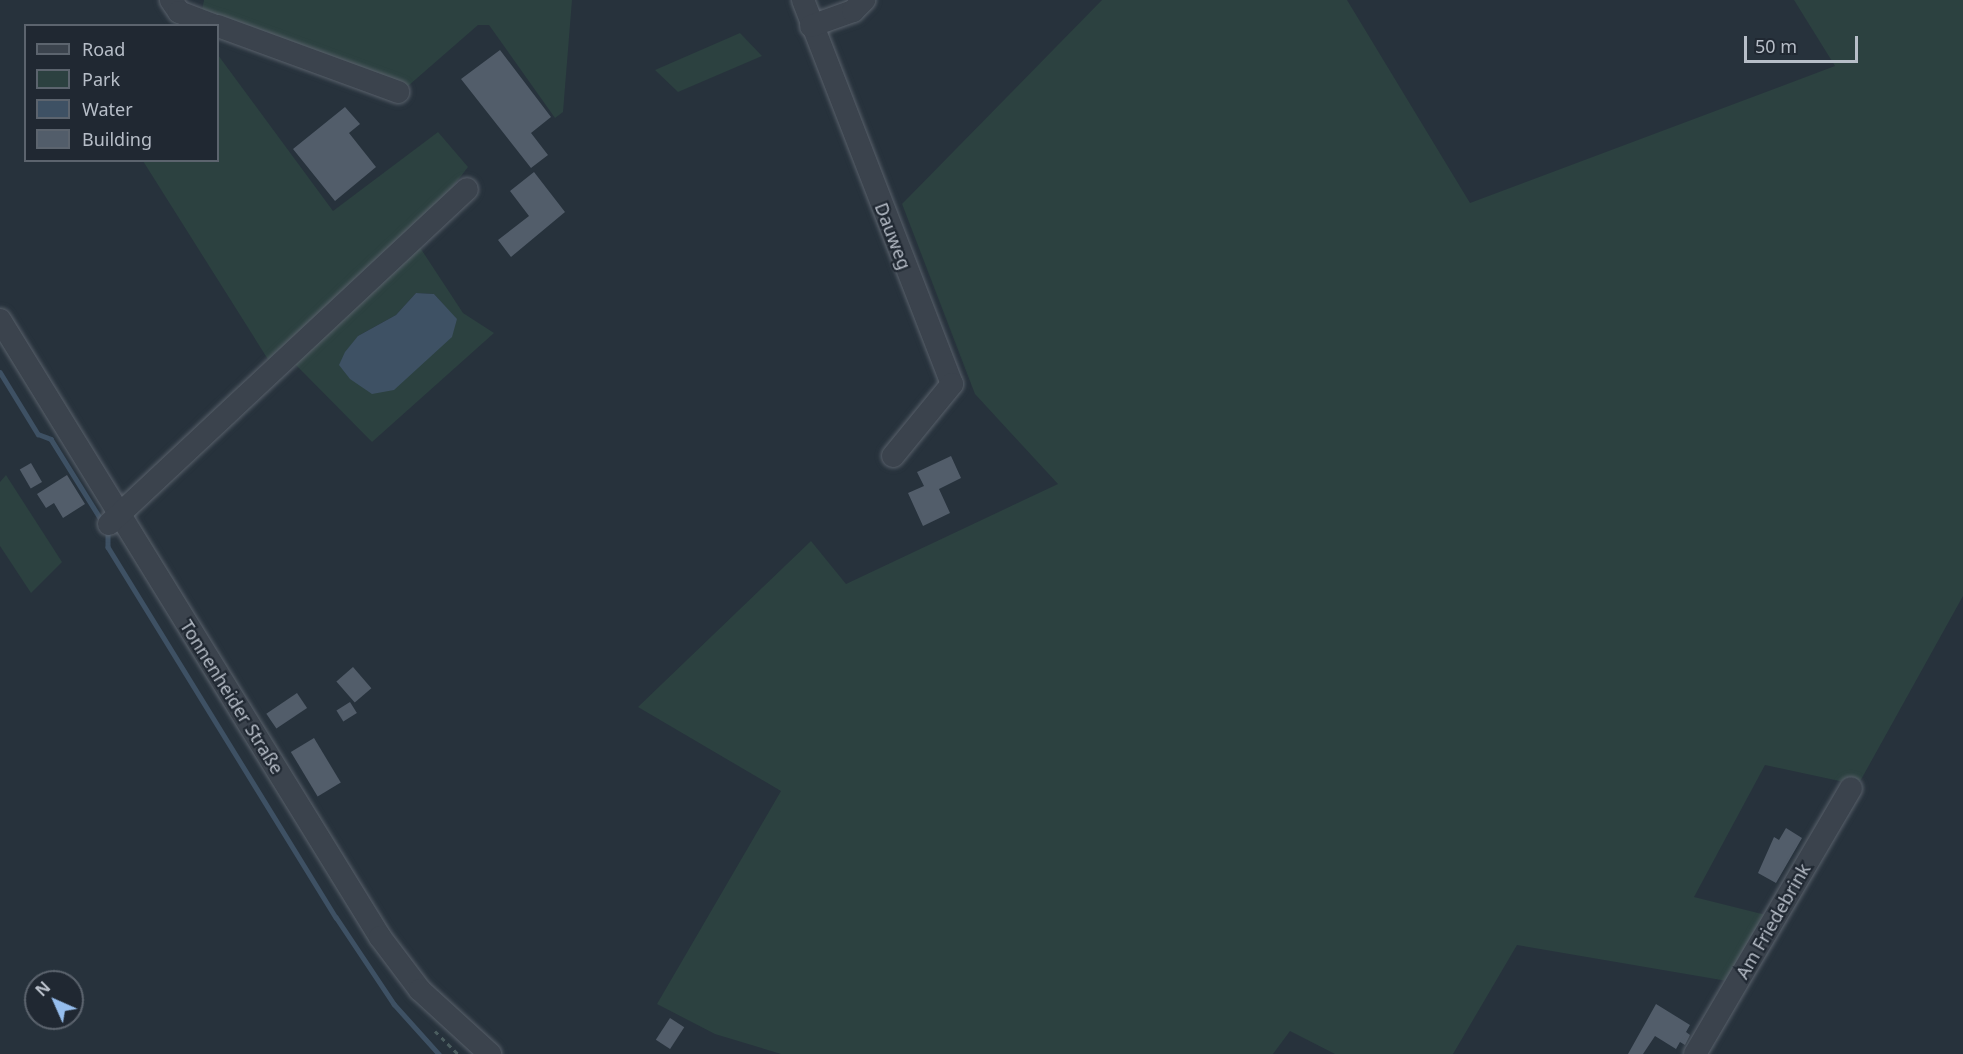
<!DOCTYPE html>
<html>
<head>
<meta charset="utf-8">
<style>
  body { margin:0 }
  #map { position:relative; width:1963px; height:1054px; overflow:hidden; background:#27323c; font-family:"Noto Sans",sans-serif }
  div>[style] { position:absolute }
  .green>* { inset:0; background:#2c4140 }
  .water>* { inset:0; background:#3e5164 }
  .stream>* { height:4.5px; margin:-2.25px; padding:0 2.25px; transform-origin:2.25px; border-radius:2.25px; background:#3e5164 }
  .building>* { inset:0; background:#525d6a; transform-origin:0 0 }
  .path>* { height:3px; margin-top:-1.5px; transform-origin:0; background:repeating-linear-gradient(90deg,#4b5d5f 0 4.5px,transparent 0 9px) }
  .roads { filter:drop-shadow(0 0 2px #59616b) drop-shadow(0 0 2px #59616b) }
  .minor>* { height:22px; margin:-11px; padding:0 11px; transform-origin:11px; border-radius:11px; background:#3b434d }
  span { translate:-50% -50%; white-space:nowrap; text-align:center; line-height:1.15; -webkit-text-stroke:4.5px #202832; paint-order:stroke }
  .street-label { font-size:18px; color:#b7bec8 }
  .legend { position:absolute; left:24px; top:24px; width:195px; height:138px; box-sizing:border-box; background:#202832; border:2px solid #5c646e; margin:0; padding:8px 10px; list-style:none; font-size:18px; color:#b7bec8 }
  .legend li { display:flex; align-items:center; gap:12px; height:30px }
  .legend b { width:30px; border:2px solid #5c646e }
  .north { position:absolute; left:24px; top:970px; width:60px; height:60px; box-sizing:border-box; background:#202832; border:2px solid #5c646e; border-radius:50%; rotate:315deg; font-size:16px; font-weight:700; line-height:24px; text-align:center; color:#b7bec8 }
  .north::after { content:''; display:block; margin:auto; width:21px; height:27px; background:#96beee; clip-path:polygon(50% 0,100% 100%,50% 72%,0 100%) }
  .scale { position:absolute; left:1744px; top:36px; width:114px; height:27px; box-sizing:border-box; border:3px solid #b7bec8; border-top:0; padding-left:8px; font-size:18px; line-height:21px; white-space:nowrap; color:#b7bec8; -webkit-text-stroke:4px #202832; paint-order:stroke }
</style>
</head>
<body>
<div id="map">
  <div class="green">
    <div style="clip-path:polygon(204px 0,572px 0,563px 112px,555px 118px,489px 25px,478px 25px,408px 86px,202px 11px)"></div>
    <div style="clip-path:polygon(1102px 0,1347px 0,1470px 203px,1835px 66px,1794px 0,1963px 0,1963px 596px,1858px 785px,1765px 765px,1694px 897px,1770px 916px,1733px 982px,1517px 945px,1453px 1054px,1335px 1054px,1290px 1031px,1273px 1054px,781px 1054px,715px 1034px,657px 1004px,781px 791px,638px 707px,811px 541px,846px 584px,1058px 484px,975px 394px,902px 204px)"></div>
    <div style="clip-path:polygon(740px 33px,762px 56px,678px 92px,655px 70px)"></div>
    <div style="clip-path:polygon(218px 55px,333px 211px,438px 132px,468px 167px,444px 198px,269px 361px,143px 161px,218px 160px)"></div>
    <div style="clip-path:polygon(evenodd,419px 246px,463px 313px,494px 333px,372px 442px,294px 363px,419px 246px,416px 293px,434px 294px,457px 320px,358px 336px,396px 315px,416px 293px)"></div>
    <div style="clip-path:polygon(6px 475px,62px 562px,31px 593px,0 546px,0 482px)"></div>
  </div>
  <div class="water">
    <div style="clip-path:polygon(416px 293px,434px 294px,457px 319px,452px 337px,394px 390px,372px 394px,350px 379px,339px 365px,345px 352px,358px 336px,396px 315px)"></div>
  </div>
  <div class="stream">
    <div style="left:0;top:372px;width:73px;rotate:58.5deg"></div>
    <div style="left:38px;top:434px;width:14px;rotate:21deg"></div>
    <div style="left:51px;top:439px;width:97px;rotate:58.1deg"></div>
    <div style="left:108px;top:530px;width:17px;rotate:90deg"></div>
    <div style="left:108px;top:547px;width:435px;rotate:58.4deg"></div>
    <div style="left:336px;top:917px;width:105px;rotate:56.3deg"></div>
    <div style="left:394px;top:1004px;width:67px;rotate:48deg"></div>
  </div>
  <div class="building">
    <div style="clip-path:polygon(500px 50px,551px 117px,531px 133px,548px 155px,531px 168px,461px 79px)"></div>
    <div style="clip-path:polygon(345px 107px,360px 124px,349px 133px,376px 167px,335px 201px,293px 149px)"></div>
    <div style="clip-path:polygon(534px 172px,565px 212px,511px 257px,498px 240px,529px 216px,510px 191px)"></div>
    <div style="clip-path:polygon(951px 456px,961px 478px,939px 489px,950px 513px,923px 526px,908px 493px,924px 486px,917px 472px)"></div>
    <div style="left:31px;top:463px;width:22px;height:13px;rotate:60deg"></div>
    <div style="clip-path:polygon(67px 475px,85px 504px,63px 518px,54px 503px,46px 508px,37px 494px)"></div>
    <div style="left:353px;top:667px;width:28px;height:22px;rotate:49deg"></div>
    <div style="left:297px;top:693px;width:18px;height:37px;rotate:56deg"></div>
    <div style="left:350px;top:702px;width:13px;height:16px;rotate:58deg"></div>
    <div style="left:314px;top:738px;width:52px;height:27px;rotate:59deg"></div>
    <div style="clip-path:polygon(1786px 828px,1802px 838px,1776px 883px,1758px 873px,1774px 837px,1779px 840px)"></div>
    <div style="clip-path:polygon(1656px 1004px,1690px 1025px,1686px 1032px,1690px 1035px,1685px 1045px,1680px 1042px,1676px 1049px,1655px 1036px,1643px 1054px,1628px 1054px)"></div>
    <div style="left:670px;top:1018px;width:17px;height:26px;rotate:33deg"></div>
  </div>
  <div class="path">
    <div style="left:435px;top:1031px;width:33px;rotate:45deg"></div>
  </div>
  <div class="roads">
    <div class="minor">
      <div style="left:171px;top:0;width:14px;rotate:56deg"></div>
      <div style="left:179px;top:12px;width:40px;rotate:21deg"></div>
      <div style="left:803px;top:0;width:412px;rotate:68.8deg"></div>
      <div style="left:952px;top:384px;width:93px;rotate:129.3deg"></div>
      <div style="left:218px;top:26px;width:192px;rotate:20.1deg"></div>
      <div style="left:811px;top:26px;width:45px;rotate:-19.7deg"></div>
      <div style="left:853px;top:11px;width:16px;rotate:-45deg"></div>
      <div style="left:0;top:320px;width:725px;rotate:58.37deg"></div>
      <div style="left:380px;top:937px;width:66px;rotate:53deg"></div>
      <div style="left:420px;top:990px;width:95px;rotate:42.4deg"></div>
      <div style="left:109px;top:524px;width:490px;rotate:-43.1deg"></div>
      <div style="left:1695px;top:1054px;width:308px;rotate:-59.6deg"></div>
    </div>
  </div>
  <div class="street-label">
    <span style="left:893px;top:236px;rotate:69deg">Dauweg</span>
    <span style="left:232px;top:697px;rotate:58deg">Tonnenheider Straße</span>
    <span style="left:1773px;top:921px;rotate:-60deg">Am Friedebrink</span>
  </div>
  <ul class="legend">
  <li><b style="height:8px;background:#3b434d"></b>Road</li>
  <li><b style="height:16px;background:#2c4140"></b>Park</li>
  <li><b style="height:16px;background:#3e5164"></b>Water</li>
  <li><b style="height:16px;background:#525d6a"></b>Building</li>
  </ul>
  <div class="north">N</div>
  <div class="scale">50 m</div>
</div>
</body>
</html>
